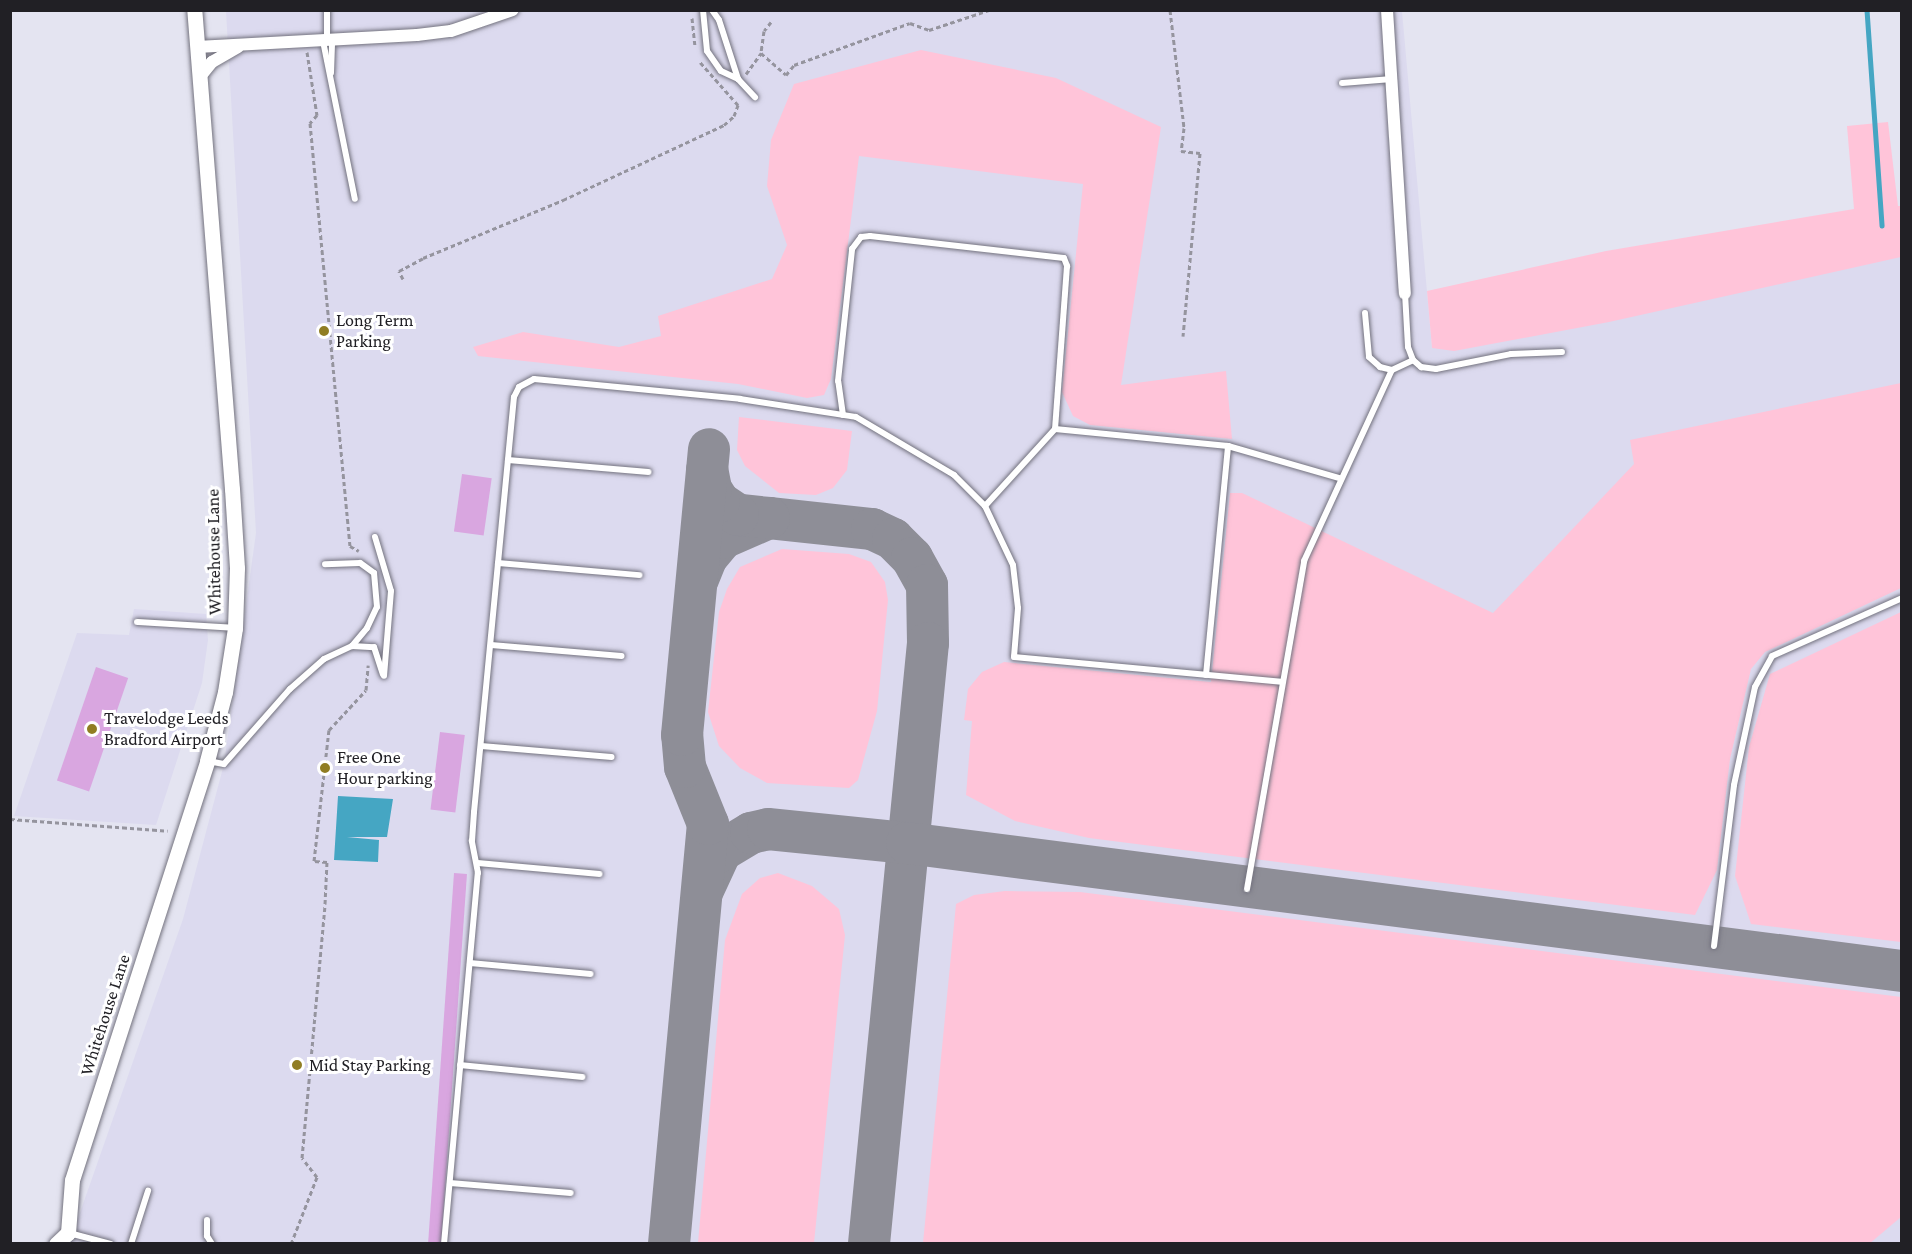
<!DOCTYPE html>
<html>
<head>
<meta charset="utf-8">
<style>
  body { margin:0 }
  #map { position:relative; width:1912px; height:1254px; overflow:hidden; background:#e4e4f1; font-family:"Crimson Pro",serif }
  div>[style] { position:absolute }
  .built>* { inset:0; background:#dcdaef }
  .green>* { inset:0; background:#ffc4d9 }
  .water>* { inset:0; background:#45a6c3 }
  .stream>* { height:4.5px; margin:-2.25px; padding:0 2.25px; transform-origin:2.25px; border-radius:2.25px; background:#45a6c3 }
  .taxiway>* { height:42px; margin:-21px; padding:0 21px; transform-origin:21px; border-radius:21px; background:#8e8e97 }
  .building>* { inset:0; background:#d9a6e0; transform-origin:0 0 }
  .path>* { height:3px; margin-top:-1.5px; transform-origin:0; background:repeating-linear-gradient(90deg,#95949e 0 4.5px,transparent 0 7.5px) }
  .roads { filter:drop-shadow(0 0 2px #73727e) drop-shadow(0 0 2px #73727e) }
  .service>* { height:6px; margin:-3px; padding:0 3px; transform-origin:3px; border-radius:3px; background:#fff }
  .minor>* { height:12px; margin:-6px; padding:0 6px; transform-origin:6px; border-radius:6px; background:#fff }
  .tertiary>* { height:15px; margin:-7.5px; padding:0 7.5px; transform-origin:7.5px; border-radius:7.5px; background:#fff }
  .dots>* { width:16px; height:16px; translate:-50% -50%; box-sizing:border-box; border:3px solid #fff; border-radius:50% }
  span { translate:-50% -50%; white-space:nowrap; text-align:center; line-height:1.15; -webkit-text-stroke:6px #fff; paint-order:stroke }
  .poi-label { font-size:18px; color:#212025 }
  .left { translate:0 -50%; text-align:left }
  .street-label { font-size:18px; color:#212025 }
  .frame { position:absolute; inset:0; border:12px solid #212025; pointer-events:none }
</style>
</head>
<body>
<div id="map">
  <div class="built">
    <div style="clip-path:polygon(226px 11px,1402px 11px,1432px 348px,1901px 256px,1901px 1243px,69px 1244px,183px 919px,224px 764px,256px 533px)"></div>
    <div style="clip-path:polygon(134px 609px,206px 614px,208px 640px,202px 683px,156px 825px,14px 816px,77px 633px,129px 635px)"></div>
  </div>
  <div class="green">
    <div style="clip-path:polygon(921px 50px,1056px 78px,1161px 127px,1121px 385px,1226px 371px,1232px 439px,1090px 425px,1073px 416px,1062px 392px,1083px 184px,859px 156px,831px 379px,824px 395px,807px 398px,738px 384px,478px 356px,473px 347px,523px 332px,619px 347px,661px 336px,658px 316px,772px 279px,787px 245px,767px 186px,771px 140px,794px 84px)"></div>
    <div style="clip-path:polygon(1888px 122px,1898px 206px,1901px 206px,1901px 257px,1609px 322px,1454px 351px,1432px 348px,1427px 291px,1606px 251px,1854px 209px,1847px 126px)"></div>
    <div style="clip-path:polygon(1901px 383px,1901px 588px,1765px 652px,1751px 669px,1730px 759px,1717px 870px,1695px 915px,1089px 838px,1015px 821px,966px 795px,972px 721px,964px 720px,968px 689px,982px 672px,1004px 662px,1211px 682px,1230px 493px,1242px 493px,1493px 613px,1634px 464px,1630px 440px)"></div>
    <div style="clip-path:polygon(739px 417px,852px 431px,847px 470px,833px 488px,816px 495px,779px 493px,745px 466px,737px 450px)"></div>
    <div style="clip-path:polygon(782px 549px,849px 554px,871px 562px,885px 582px,888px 600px,877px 711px,858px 780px,849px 788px,767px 783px,740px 768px,719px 746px,708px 712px,719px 612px,727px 589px,740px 567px)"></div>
    <div style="clip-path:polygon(1901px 612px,1901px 942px,1751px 924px,1735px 876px,1749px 747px,1770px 674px)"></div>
    <div style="clip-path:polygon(778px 873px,812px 886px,839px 909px,845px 935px,814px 1243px,698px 1243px,725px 940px,742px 894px,760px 878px)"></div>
    <div style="clip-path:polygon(1005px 891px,1080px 892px,1901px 997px,1901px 1217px,1869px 1244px,923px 1243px,956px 904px,974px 895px)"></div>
  </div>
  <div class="water">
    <div style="clip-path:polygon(338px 796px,393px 799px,387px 837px,347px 837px,379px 840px,378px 862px,334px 860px)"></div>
  </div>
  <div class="stream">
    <div style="left:1867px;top:10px;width:216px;rotate:86deg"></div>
  </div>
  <div class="taxiway">
    <div style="left:769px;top:518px;width:104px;rotate:6.1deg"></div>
    <div style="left:872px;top:529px;width:23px;rotate:25deg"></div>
    <div style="left:893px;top:539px;width:27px;rotate:45deg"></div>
    <div style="left:912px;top:558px;width:31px;rotate:61deg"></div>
    <div style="left:927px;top:585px;width:58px;rotate:89deg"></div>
    <div style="left:928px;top:643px;width:604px;rotate:95.61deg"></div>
    <div style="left:698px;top:579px;width:24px;rotate:-68deg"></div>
    <div style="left:707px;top:557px;width:25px;rotate:-50deg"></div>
    <div style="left:723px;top:538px;width:50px;rotate:-23.5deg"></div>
    <div style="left:769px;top:518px;width:31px;rotate:-174deg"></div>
    <div style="left:738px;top:515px;width:23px;rotate:-146deg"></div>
    <div style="left:719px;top:502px;width:15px;rotate:-122deg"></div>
    <div style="left:711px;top:489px;width:20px;rotate:-101deg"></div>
    <div style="left:703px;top:890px;width:43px;rotate:-65.2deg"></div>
    <div style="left:721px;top:851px;width:35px;rotate:-31deg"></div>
    <div style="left:751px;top:833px;width:17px;rotate:-13deg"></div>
    <div style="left:768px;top:829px;width:140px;rotate:5.8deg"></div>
    <div style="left:907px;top:843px;width:1003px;rotate:7.33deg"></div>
    <div style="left:669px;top:1244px;width:422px;rotate:-84.7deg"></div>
    <div style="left:708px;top:824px;width:61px;rotate:-112deg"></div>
    <div style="left:685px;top:767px;width:32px;rotate:-95deg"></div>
    <div style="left:682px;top:735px;width:287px;rotate:-84.6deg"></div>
  </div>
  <div class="building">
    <div style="left:462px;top:474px;width:30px;height:58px;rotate:8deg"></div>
    <div style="left:96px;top:667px;width:34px;height:120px;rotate:19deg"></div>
    <div style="left:440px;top:732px;width:25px;height:78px;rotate:7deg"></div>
    <div style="left:454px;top:873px;width:13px;height:373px;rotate:4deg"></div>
  </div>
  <div class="path">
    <div style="left:1170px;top:10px;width:119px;rotate:83.2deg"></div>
    <div style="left:1184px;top:128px;width:23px;rotate:97deg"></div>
    <div style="left:1181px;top:151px;width:19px;rotate:6deg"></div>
    <div style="left:1200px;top:153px;width:184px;rotate:95.3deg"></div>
    <div style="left:692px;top:18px;width:29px;rotate:84deg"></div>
    <div style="left:771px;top:22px;width:11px;rotate:128deg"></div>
    <div style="left:764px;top:31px;width:22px;rotate:98deg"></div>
    <div style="left:761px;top:53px;width:33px;rotate:41deg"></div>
    <div style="left:786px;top:75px;width:13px;rotate:-51deg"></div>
    <div style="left:794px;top:65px;width:123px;rotate:-19.9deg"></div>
    <div style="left:910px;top:23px;width:20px;rotate:20deg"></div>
    <div style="left:929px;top:30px;width:63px;rotate:-18.4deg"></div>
    <div style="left:307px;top:52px;width:64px;rotate:81deg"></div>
    <div style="left:317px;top:115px;width:11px;rotate:131deg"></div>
    <div style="left:310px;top:123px;width:425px;rotate:84.6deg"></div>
    <div style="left:350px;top:546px;width:10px;rotate:29deg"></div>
    <div style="left:746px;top:74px;width:26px;rotate:-54deg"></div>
    <div style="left:403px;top:279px;width:9px;rotate:-117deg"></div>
    <div style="left:399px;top:271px;width:27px;rotate:-28deg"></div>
    <div style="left:423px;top:258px;width:152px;rotate:-22.5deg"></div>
    <div style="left:563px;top:200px;width:178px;rotate:-25deg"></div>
    <div style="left:724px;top:125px;width:13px;rotate:-42deg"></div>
    <div style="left:734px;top:116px;width:12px;rotate:-70deg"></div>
    <div style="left:738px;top:105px;width:57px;rotate:-131.5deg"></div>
    <div style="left:10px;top:819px;width:158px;rotate:4.3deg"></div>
    <div style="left:291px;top:1244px;width:72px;rotate:-68.8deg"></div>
    <div style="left:317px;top:1177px;width:24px;rotate:-128deg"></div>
    <div style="left:302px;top:1158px;width:255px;rotate:-84.8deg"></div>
    <div style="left:325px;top:904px;width:42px;rotate:-87.3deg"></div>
    <div style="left:327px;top:862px;width:13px;rotate:-176deg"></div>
    <div style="left:314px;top:861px;width:132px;rotate:-83.5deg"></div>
    <div style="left:329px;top:730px;width:54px;rotate:-47.2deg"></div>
    <div style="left:366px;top:690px;width:25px;rotate:-85deg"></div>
  </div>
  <div class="roads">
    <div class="service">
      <div style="left:327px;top:10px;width:30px;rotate:90deg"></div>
      <div style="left:703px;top:10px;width:41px;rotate:84.4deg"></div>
      <div style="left:707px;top:51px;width:24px;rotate:55deg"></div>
      <div style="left:721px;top:71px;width:19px;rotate:25deg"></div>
      <div style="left:712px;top:10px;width:12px;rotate:55deg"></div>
      <div style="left:719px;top:20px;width:62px;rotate:72.1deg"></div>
      <div style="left:738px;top:79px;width:25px;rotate:47deg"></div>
      <div style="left:323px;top:41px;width:161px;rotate:78.6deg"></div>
      <div style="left:331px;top:73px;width:33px;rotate:-88deg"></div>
      <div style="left:1342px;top:83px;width:50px;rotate:-4.6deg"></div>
      <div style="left:1405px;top:293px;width:54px;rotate:86.8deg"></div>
      <div style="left:1408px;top:347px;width:14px;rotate:69deg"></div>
      <div style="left:1413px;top:360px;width:11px;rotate:41deg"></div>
      <div style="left:1421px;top:367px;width:15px;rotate:8deg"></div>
      <div style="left:1436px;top:369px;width:76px;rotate:-11.3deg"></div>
      <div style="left:1511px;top:354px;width:51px;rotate:-2.2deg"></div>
      <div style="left:1365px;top:313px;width:44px;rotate:84.8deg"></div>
      <div style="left:1369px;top:357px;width:15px;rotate:42deg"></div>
      <div style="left:1380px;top:367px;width:12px;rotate:14deg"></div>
      <div style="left:843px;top:415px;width:34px;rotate:-98deg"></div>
      <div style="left:838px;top:381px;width:133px;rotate:-83.9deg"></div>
      <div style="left:852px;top:249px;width:15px;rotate:-53deg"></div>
      <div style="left:861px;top:237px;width:9px;rotate:-6deg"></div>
      <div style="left:870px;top:236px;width:195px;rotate:6.5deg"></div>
      <div style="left:1064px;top:258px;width:9px;rotate:69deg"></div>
      <div style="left:1067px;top:266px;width:163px;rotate:94.2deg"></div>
      <div style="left:508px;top:460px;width:141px;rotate:4.9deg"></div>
      <div style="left:985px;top:506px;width:65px;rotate:64.6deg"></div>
      <div style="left:1013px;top:565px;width:43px;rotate:83.4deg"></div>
      <div style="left:1018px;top:608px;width:49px;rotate:94.7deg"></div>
      <div style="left:1014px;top:657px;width:268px;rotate:5.3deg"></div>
      <div style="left:375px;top:537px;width:56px;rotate:73.5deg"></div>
      <div style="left:391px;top:591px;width:85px;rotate:94.7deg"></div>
      <div style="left:498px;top:563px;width:142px;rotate:4.9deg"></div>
      <div style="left:137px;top:622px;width:97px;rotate:3.5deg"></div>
      <div style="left:491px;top:645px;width:131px;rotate:4.8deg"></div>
      <div style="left:352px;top:646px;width:22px;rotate:3deg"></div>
      <div style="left:374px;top:647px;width:29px;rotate:72deg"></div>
      <div style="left:1206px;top:675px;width:230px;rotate:-84.5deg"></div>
      <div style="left:481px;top:746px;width:131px;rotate:4.8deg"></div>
      <div style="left:208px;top:761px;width:16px;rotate:11deg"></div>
      <div style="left:224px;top:764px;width:100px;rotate:-48.7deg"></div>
      <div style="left:290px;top:689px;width:45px;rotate:-41.4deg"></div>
      <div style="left:324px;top:659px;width:31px;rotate:-25deg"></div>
      <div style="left:352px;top:646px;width:23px;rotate:-50deg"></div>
      <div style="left:367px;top:628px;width:23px;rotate:-65deg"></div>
      <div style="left:377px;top:607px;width:34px;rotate:-95deg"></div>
      <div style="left:374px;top:573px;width:17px;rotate:-144deg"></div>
      <div style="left:360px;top:563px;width:35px;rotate:178deg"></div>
      <div style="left:478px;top:863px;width:122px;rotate:5.2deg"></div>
      <div style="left:1247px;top:889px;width:333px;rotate:-80.1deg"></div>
      <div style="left:1304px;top:561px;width:210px;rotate:-65.3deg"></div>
      <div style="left:1392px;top:370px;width:23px;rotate:-25deg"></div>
      <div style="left:1714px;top:946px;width:162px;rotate:-82.9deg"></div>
      <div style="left:1734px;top:785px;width:100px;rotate:-77.9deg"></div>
      <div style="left:1755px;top:687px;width:35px;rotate:-61deg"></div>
      <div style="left:1772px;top:656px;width:142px;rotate:-24deg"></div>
      <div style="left:470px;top:963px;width:121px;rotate:5.2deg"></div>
      <div style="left:460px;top:1065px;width:123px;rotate:5.6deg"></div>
      <div style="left:450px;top:1183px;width:121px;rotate:4.7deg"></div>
      <div style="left:207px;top:1220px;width:16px;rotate:90deg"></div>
      <div style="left:207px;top:1236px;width:9px;rotate:58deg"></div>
      <div style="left:69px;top:1233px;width:43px;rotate:14.7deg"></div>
      <div style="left:131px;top:1244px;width:56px;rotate:-72.2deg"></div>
      <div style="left:444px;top:1244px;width:373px;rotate:-84.8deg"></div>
      <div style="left:478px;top:873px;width:33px;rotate:-101deg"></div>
      <div style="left:472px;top:841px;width:29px;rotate:-86deg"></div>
      <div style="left:474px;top:812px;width:417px;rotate:-84.5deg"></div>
      <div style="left:514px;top:397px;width:11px;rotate:-63deg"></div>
      <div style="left:519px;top:387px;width:17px;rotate:-28deg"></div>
      <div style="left:534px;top:379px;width:207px;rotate:5.5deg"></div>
      <div style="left:740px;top:399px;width:117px;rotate:8.8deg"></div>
      <div style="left:856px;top:417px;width:114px;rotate:30.6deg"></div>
      <div style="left:954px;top:475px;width:44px;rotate:45deg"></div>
      <div style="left:985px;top:506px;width:104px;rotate:-47.7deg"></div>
      <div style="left:1055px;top:429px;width:174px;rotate:5.6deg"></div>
      <div style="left:1228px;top:446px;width:116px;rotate:16.1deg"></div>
    </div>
    <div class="minor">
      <div style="left:1387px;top:10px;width:284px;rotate:86.4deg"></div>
      <div style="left:197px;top:47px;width:220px;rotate:-3.1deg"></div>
      <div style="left:417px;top:35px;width:34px;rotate:-7deg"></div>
      <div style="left:451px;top:31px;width:65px;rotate:-18.7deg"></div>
      <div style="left:199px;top:78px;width:21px;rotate:-51deg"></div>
      <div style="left:212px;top:62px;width:30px;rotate:-30deg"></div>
    </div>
    <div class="tertiary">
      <div style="left:56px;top:1244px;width:16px;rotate:-43deg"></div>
      <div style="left:68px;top:1233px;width:53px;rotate:-85.7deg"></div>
      <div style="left:72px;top:1180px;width:440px;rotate:-72.1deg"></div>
      <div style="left:207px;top:761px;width:71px;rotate:-75.4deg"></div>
      <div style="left:225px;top:692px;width:65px;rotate:-81.1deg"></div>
      <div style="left:235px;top:628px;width:60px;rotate:-88.1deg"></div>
      <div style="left:237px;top:568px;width:79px;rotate:-93.6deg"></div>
      <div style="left:232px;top:489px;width:481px;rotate:-94.5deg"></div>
    </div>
  </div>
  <div class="dots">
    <div style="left:324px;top:331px;background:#907d23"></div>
    <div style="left:92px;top:729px;background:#907d23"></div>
    <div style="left:325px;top:768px;background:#907d23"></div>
    <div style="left:297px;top:1065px;background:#907d23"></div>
  </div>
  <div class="poi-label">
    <span class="left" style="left:336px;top:331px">Long Term<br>Parking</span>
    <span class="left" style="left:104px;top:729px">Travelodge Leeds<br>Bradford Airport</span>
    <span class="left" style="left:337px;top:768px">Free One<br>Hour parking</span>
    <span class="left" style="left:309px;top:1065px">Mid Stay Parking</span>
  </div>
  <div class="street-label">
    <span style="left:214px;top:552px;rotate:-91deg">Whitehouse Lane</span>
    <span style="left:105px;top:1015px;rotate:-72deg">Whitehouse Lane</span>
  </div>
  <div class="frame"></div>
</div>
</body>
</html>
